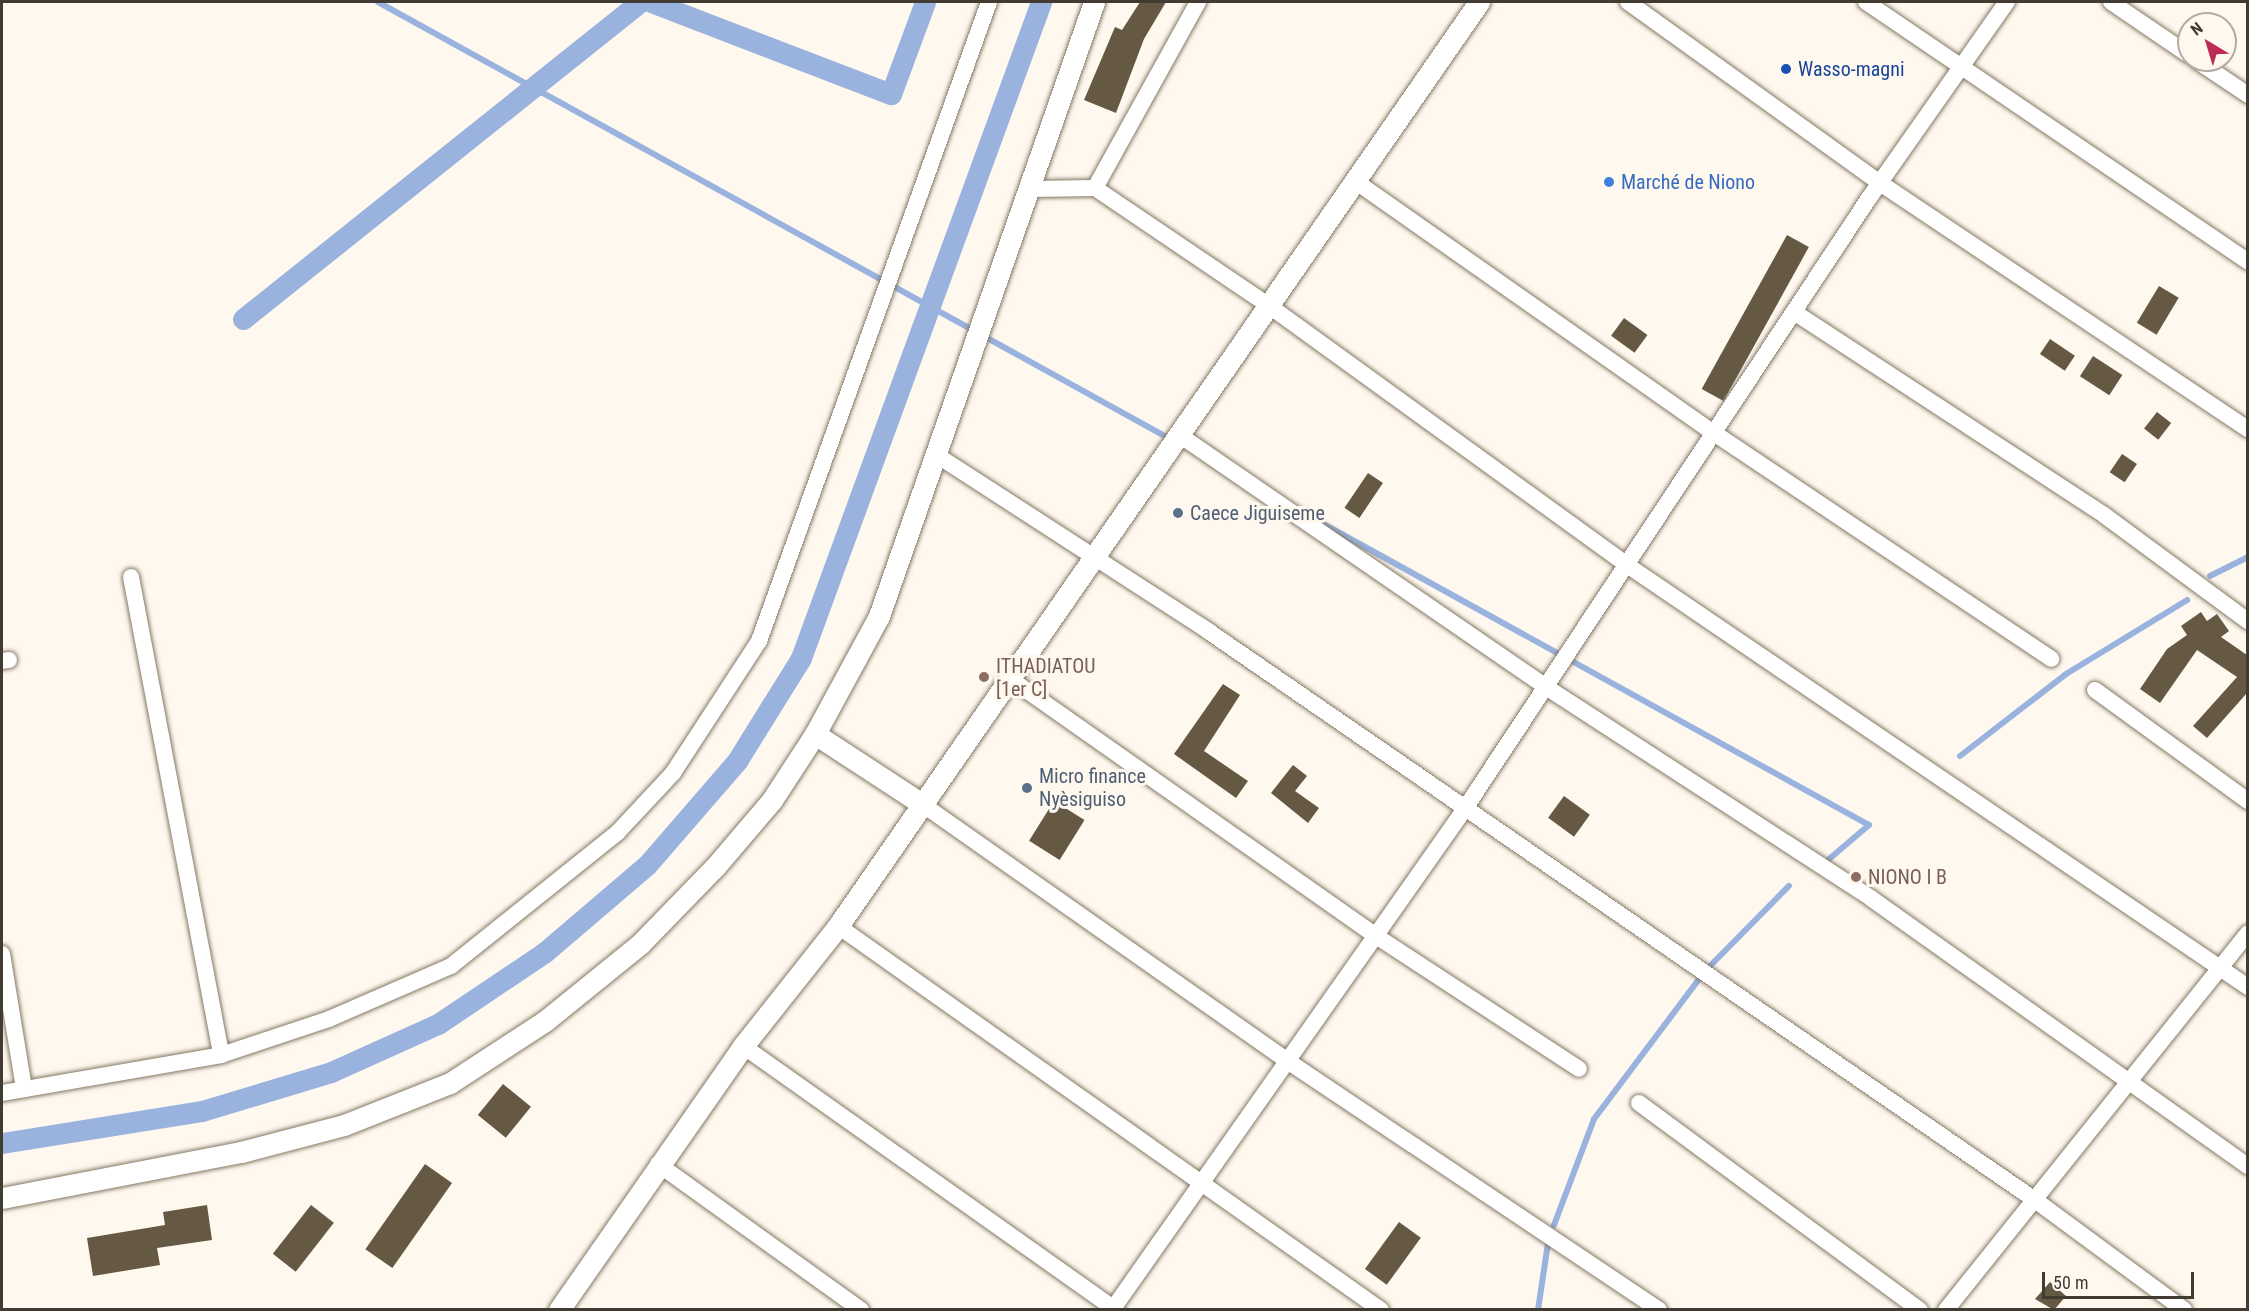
<!DOCTYPE html>
<html>
<head>
<meta charset="utf-8">
<style>
  body { margin:0 }
  #map { position:relative; width:2249px; height:1311px; overflow:hidden; background:#fef8ef; font-family:"Roboto Condensed",sans-serif }
  div>[style] { position:absolute }
  .stream>* { height:6px; margin:-3px; padding:0 3px; transform-origin:3px; border-radius:3px; background:#99b2de }
  .canal>* { height:21px; margin:-10.5px; padding:0 10.5px; transform-origin:10.5px; border-radius:10.5px; background:#99b2de }
  .building>* { inset:0; background:#655944; transform-origin:0 0 }
  .roads { filter:drop-shadow(0 0 2px #847863) drop-shadow(0 0 2px #847863) }
  .minor>* { height:16px; margin:-8px; padding:0 8px; transform-origin:8px; border-radius:8px; background:#fff }
  .tertiary>* { height:21px; margin:-10.5px; padding:0 10.5px; transform-origin:10.5px; border-radius:10.5px; background:#fff }
  .dots>* { width:16px; height:16px; translate:-50% -50%; box-sizing:border-box; border:3px solid #fef8ef; border-radius:50% }
  span { translate:-50% -50%; white-space:nowrap; text-align:center; line-height:1.15; -webkit-text-stroke:6px #fef8ef; paint-order:stroke }
  .transit-label { font-size:20px; color:#164399 }
  .left { translate:0 -50%; text-align:left }
  .shop-label { font-size:20px; color:#366cbe }
  .service-label { font-size:20px; color:#4e5e75 }
  .education-label { font-size:20px; color:#785e54 }
  .frame { position:absolute; inset:0; border:3px solid #413b32; pointer-events:none }
  .north { position:absolute; left:2177px; top:12px; width:60px; height:60px; box-sizing:border-box; background:#fef8ef; border:2px solid #b2aca3; border-radius:50%; rotate:322deg; font-size:16px; font-weight:700; line-height:24px; text-align:center; color:#413b32 }
  .north::after { content:''; display:block; margin:auto; width:21px; height:27px; background:#bc2c55; clip-path:polygon(50% 0,100% 100%,50% 72%,0 100%) }
  .scale { position:absolute; left:2042px; top:1272px; width:152px; height:27px; box-sizing:border-box; border:3px solid #413b32; border-top:0; padding-left:8px; font-size:18px; line-height:21px; white-space:nowrap; color:#413b32; -webkit-text-stroke:4px #fef8ef; paint-order:stroke }
</style>
</head>
<body>
<div id="map">
  <div class="stream">
    <div style="left:378px;top:2px;width:907px;rotate:28.88deg"></div>
    <div style="left:1318px;top:521px;width:629px;rotate:28.89deg"></div>
    <div style="left:1869px;top:825px;width:54px;rotate:139.5deg"></div>
    <div style="left:2210px;top:576px;width:42px;rotate:-26.6deg"></div>
    <div style="left:1960px;top:756px;width:134px;rotate:-37.7deg"></div>
    <div style="left:2066px;top:674px;width:142px;rotate:-31.4deg"></div>
    <div style="left:1711px;top:965px;width:111px;rotate:-45.4deg"></div>
    <div style="left:1554px;top:1225px;width:113px;rotate:-69.3deg"></div>
    <div style="left:1594px;top:1119px;width:175px;rotate:-53.1deg"></div>
    <div style="left:1538px;top:1310px;width:68px;rotate:-81.5deg"></div>
  </div>
  <div class="canal">
    <div style="left:651px;top:2px;width:257px;rotate:21deg"></div>
    <div style="left:891px;top:94px;width:98px;rotate:-69.7deg"></div>
    <div style="left:243px;top:319px;width:508px;rotate:-38.61deg"></div>
    <div style="left:2px;top:1143px;width:203px;rotate:-9.1deg"></div>
    <div style="left:202px;top:1111px;width:135px;rotate:-16.8deg"></div>
    <div style="left:331px;top:1072px;width:117px;rotate:-24.2deg"></div>
    <div style="left:438px;top:1024px;width:129px;rotate:-33.9deg"></div>
    <div style="left:545px;top:952px;width:134px;rotate:-40.5deg"></div>
    <div style="left:647px;top:865px;width:138px;rotate:-49.1deg"></div>
    <div style="left:737px;top:761px;width:121px;rotate:-58.1deg"></div>
    <div style="left:801px;top:658px;width:699px;rotate:-69.9deg"></div>
  </div>
  <div class="building">
    <div style="clip-path:polygon(1140px 2px,1166px 2px,1144px 39px,1116px 113px,1084px 100px,1115px 27px,1122px 30px)"></div>
    <div style="left:1787px;top:235px;width:25px;height:176px;rotate:29deg"></div>
    <div style="left:2159px;top:286px;width:23px;height:43px;rotate:31deg"></div>
    <div style="left:1624px;top:318px;width:29px;height:22px;rotate:36deg"></div>
    <div style="left:2050px;top:339px;width:30px;height:18px;rotate:34deg"></div>
    <div style="left:2093px;top:356px;width:35px;height:24px;rotate:33deg"></div>
    <div style="left:2157px;top:412px;width:18px;height:21px;rotate:38deg"></div>
    <div style="left:2122px;top:454px;width:18px;height:22px;rotate:34deg"></div>
    <div style="left:1368px;top:473px;width:18px;height:42px;rotate:34deg"></div>
    <div style="clip-path:polygon(2201px 612px,2207px 621px,2217px 614px,2229px 631px,2221px 637px,2247px 655px,2247px 693px,2207px 738px,2193px 726px,2237px 677px,2197px 650px,2160px 703px,2140px 689px,2167px 649px,2187px 635px,2181px 626px)"></div>
    <div style="clip-path:polygon(1223px 684px,1240px 695px,1204px 751px,1248px 781px,1236px 798px,1174px 754px)"></div>
    <div style="clip-path:polygon(1293px 765px,1307px 776px,1295px 791px,1319px 808px,1308px 823px,1271px 793px)"></div>
    <div style="left:1564px;top:796px;width:32px;height:27px;rotate:36deg"></div>
    <div style="left:1054px;top:801px;width:36px;height:47px;rotate:32deg"></div>
    <div style="left:503px;top:1084px;width:36px;height:40px;rotate:39deg"></div>
    <div style="left:425px;top:1164px;width:33px;height:104px;rotate:35deg"></div>
    <div style="clip-path:polygon(207px 1205px,212px 1240px,157px 1248px,160px 1265px,93px 1276px,87px 1238px,165px 1225px,163px 1212px)"></div>
    <div style="left:311px;top:1205px;width:29px;height:62px;rotate:38deg"></div>
    <div style="left:1399px;top:1222px;width:27px;height:58px;rotate:36deg"></div>
    <div style="clip-path:polygon(2050px 1282px,2066px 1296px,2054px 1310px,2035px 1299px)"></div>
  </div>
  <div class="roads">
    <div class="minor">
      <div style="left:1628px;top:2px;width:310px;rotate:35.7deg"></div>
      <div style="left:1880px;top:183px;width:443px;rotate:33.8deg"></div>
      <div style="left:1866px;top:2px;width:462px;rotate:34.2deg"></div>
      <div style="left:2111px;top:2px;width:94px;rotate:34.2deg"></div>
      <div style="left:2196px;top:60px;width:63px;rotate:33.9deg"></div>
      <div style="left:1355px;top:181px;width:439px;rotate:35.1deg"></div>
      <div style="left:1714px;top:433px;width:406px;rotate:33.8deg"></div>
      <div style="left:1095px;top:188px;width:213px;rotate:-61deg"></div>
      <div style="left:1031px;top:189px;width:64px;rotate:-0.9deg"></div>
      <div style="left:1095px;top:188px;width:209px;rotate:34.1deg"></div>
      <div style="left:1268px;top:305px;width:443px;rotate:35.9deg"></div>
      <div style="left:1627px;top:565px;width:751px;rotate:34.2deg"></div>
      <div style="left:1794px;top:312px;width:371px;rotate:33.2deg"></div>
      <div style="left:2104px;top:515px;width:179px;rotate:36.4deg"></div>
      <div style="left:1178px;top:434px;width:447px;rotate:34.5deg"></div>
      <div style="left:1546px;top:687px;width:389px;rotate:33deg"></div>
      <div style="left:1872px;top:899px;width:461px;rotate:35.4deg"></div>
      <div style="left:938px;top:456px;width:322px;rotate:32.9deg"></div>
      <div style="left:1208px;top:631px;width:1004px;rotate:34.53deg"></div>
      <div style="left:2035px;top:1200px;width:185px;rotate:36.4deg"></div>
      <div style="left:131px;top:577px;width:486px;rotate:79.3deg"></div>
      <div style="left:2px;top:661px;width:7px;rotate:-8deg"></div>
      <div style="left:1009px;top:678px;width:445px;rotate:35.1deg"></div>
      <div style="left:1373px;top:934px;width:246px;rotate:33.2deg"></div>
      <div style="left:2095px;top:690px;width:189px;rotate:36deg"></div>
      <div style="left:922px;top:804px;width:445px;rotate:35.1deg"></div>
      <div style="left:1286px;top:1060px;width:449px;rotate:33.8deg"></div>
      <div style="left:838px;top:926px;width:665px;rotate:35.27deg"></div>
      <div style="left:2px;top:954px;width:137px;rotate:80.7deg"></div>
      <div style="left:743px;top:1046px;width:457px;rotate:35.3deg"></div>
      <div style="left:2px;top:1093px;width:222px;rotate:-9.8deg"></div>
      <div style="left:221px;top:1055px;width:114px;rotate:-18.4deg"></div>
      <div style="left:329px;top:1019px;width:133px;rotate:-23.5deg"></div>
      <div style="left:451px;top:966px;width:213px;rotate:-38.7deg"></div>
      <div style="left:617px;top:833px;width:82px;rotate:-47deg"></div>
      <div style="left:673px;top:773px;width:158px;rotate:-56.9deg"></div>
      <div style="left:759px;top:641px;width:679px;rotate:-70.2deg"></div>
      <div style="left:1639px;top:1103px;width:349px;rotate:36.4deg"></div>
      <div style="left:658px;top:1164px;width:250px;rotate:35.7deg"></div>
      <div style="left:1112px;top:1310px;width:611px;rotate:-54.85deg"></div>
      <div style="left:1464px;top:810px;width:734px;rotate:-56.5deg"></div>
      <div style="left:1869px;top:198px;width:240px;rotate:-54.9deg"></div>
      <div style="left:1946px;top:1310px;width:483px;rotate:-51.3deg"></div>
    </div>
    <div class="tertiary">
      <div style="left:815px;top:734px;width:128px;rotate:33.2deg"></div>
      <div style="left:2px;top:1198px;width:243px;rotate:-10.9deg"></div>
      <div style="left:241px;top:1152px;width:106px;rotate:-14.7deg"></div>
      <div style="left:344px;top:1125px;width:114px;rotate:-21.6deg"></div>
      <div style="left:450px;top:1083px;width:113px;rotate:-33.1deg"></div>
      <div style="left:545px;top:1021px;width:122px;rotate:-39deg"></div>
      <div style="left:640px;top:944px;width:107px;rotate:-45.8deg"></div>
      <div style="left:715px;top:867px;width:88px;rotate:-49.6deg"></div>
      <div style="left:772px;top:800px;width:79px;rotate:-56.9deg"></div>
      <div style="left:815px;top:734px;width:134px;rotate:-61.5deg"></div>
      <div style="left:879px;top:616px;width:651px;rotate:-70.7deg"></div>
      <div style="left:559px;top:1310px;width:322px;rotate:-55.1deg"></div>
      <div style="left:743px;top:1046px;width:153px;rotate:-51.6deg"></div>
      <div style="left:838px;top:926px;width:1125px;rotate:-55.25deg"></div>
    </div>
  </div>
  <div class="dots">
    <div style="left:1786px;top:69px;background:#1a4fb4"></div>
    <div style="left:1609px;top:182px;background:#3f7fe0"></div>
    <div style="left:1178px;top:513px;background:#5c6f8a"></div>
    <div style="left:984px;top:677px;background:#8d6e63"></div>
    <div style="left:1027px;top:788px;background:#5c6f8a"></div>
    <div style="left:1856px;top:877px;background:#8d6e63"></div>
  </div>
  <div class="transit-label">
    <span class="left" style="left:1798px;top:69px">Wasso-magni</span>
  </div>
  <div class="shop-label">
    <span class="left" style="left:1621px;top:182px">Marché de Niono</span>
  </div>
  <div class="service-label">
    <span class="left" style="left:1190px;top:513px">Caece Jiguiseme</span>
    <span class="left" style="left:1039px;top:788px">Micro finance<br>Nyèsiguiso</span>
  </div>
  <div class="education-label">
    <span class="left" style="left:996px;top:678px">ITHADIATOU<br>[1er C]</span>
    <span class="left" style="left:1868px;top:877px">NIONO I B</span>
  </div>
  <div class="frame"></div>
  <div class="north">N</div>
  <div class="scale">50 m</div>
</div>
</body>
</html>
